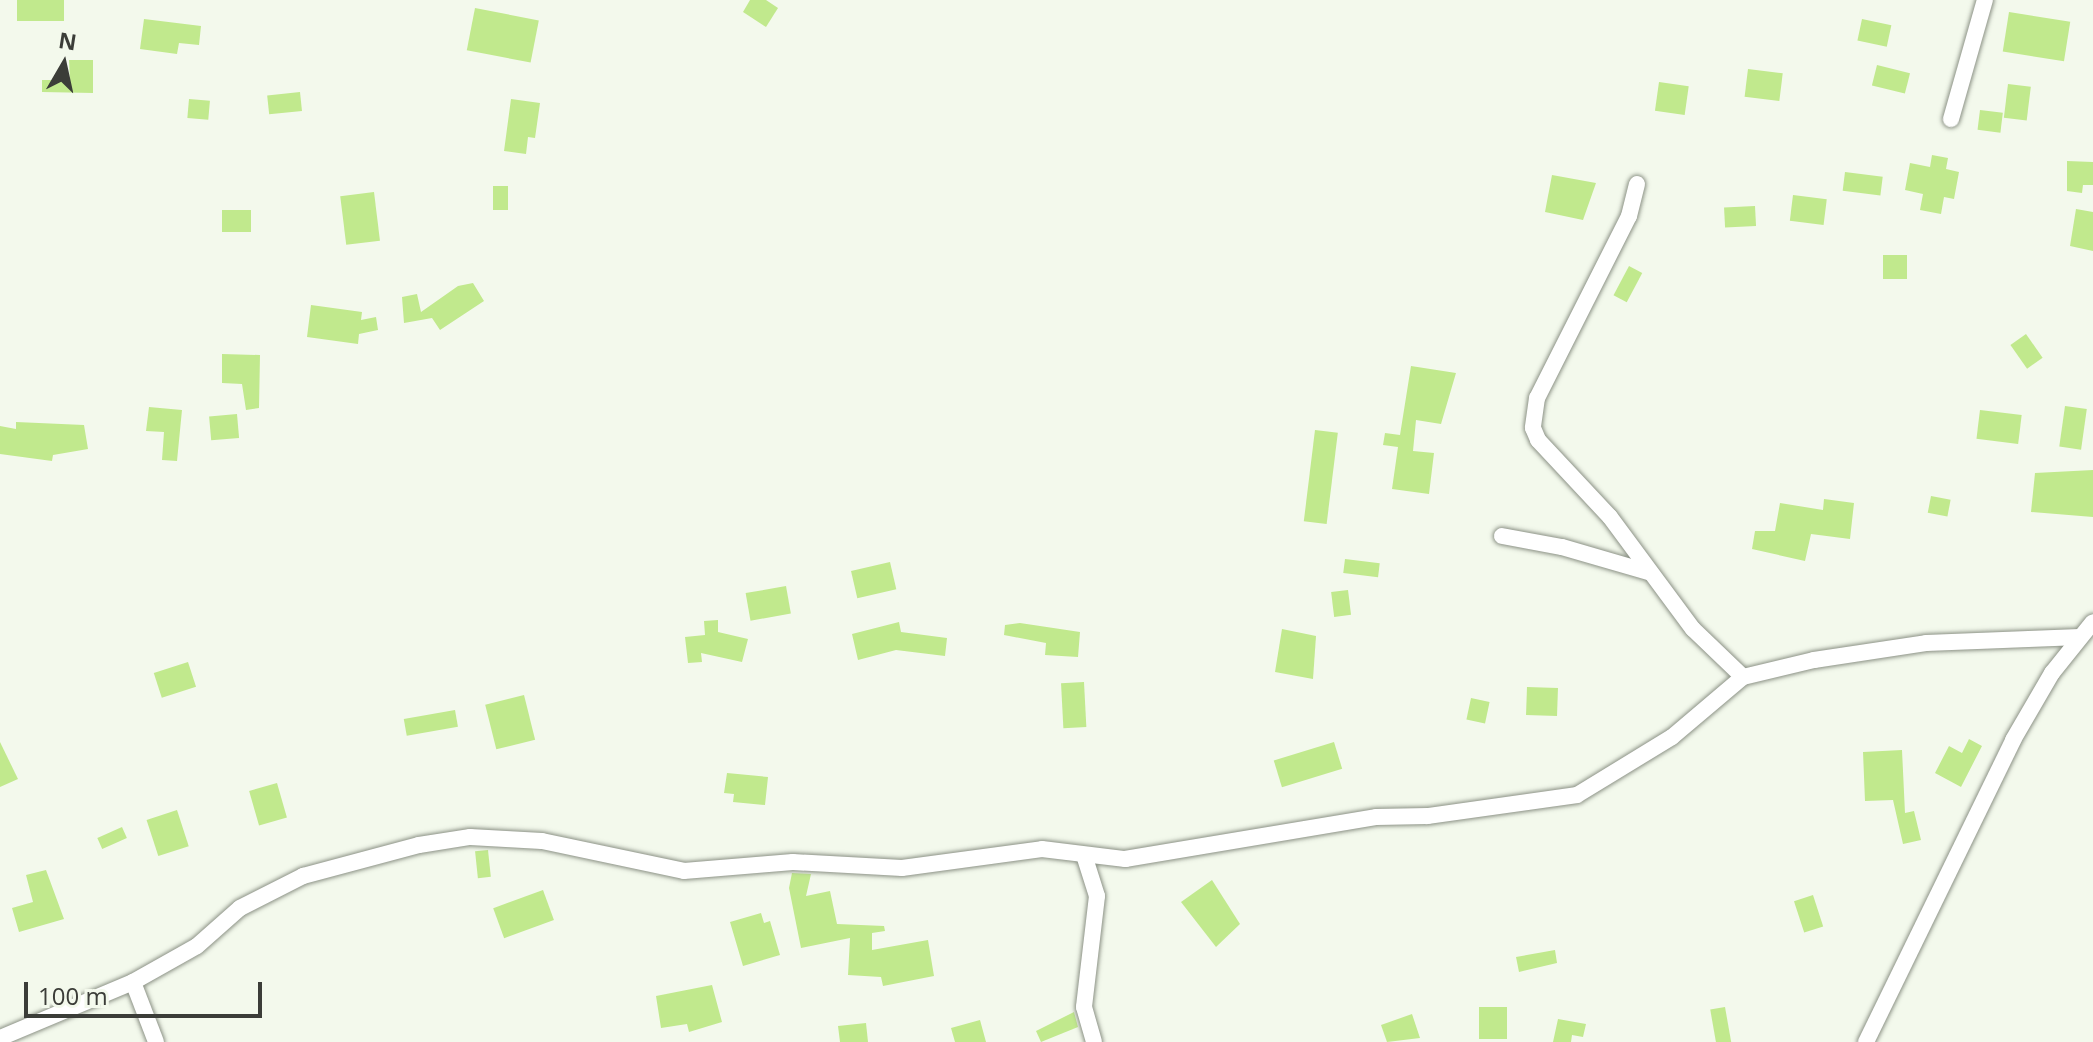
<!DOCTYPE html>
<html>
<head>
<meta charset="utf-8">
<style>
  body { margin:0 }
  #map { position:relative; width:2093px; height:1042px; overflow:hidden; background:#f3f9ec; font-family:"Open Sans",sans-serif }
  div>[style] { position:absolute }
  .building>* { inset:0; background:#c1e98d; transform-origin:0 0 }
  .roads { filter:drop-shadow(0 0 2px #8c9286) drop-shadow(0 0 2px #8c9286) }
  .minor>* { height:16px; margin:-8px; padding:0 8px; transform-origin:8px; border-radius:8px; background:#fff }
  span { translate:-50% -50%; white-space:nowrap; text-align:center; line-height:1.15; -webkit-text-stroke:6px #f3f9ec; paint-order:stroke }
  .north { position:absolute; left:24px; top:24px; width:80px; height:80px; -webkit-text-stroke:6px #f3f9ec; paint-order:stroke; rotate:9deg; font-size:22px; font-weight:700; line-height:32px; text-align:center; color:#3b3d38 }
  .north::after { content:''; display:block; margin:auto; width:28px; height:36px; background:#3b3d38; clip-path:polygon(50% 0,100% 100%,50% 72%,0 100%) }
  .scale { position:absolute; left:24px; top:982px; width:238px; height:36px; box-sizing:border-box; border:4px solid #3b3d38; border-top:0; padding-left:10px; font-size:24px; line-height:28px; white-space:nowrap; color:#3b3d38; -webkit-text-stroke:6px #f3f9ec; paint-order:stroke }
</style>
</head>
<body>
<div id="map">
  <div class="building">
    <div style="left:17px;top:0;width:47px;height:21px"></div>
    <div style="clip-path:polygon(750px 0,766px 0,778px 8px,766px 27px,743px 12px)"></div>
    <div style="left:475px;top:8px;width:65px;height:43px;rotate:11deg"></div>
    <div style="left:2009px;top:12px;width:62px;height:40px;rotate:9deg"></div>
    <div style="clip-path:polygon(144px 19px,201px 26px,199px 45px,179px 43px,177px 54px,140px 49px)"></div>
    <div style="left:1862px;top:19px;width:30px;height:22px;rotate:12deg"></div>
    <div style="clip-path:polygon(69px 60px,93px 60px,93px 93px,42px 92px,42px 80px,70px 80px)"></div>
    <div style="left:1877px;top:65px;width:34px;height:21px;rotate:14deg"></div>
    <div style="left:1748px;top:69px;width:35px;height:28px;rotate:7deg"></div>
    <div style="left:1659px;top:82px;width:30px;height:29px;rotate:8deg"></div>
    <div style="left:2008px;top:84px;width:23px;height:34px;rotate:7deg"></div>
    <div style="left:300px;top:92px;width:19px;height:33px;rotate:84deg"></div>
    <div style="left:189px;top:99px;width:21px;height:19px;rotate:5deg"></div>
    <div style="clip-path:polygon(511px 99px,540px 103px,535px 138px,528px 137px,526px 154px,504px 151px)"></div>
    <div style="left:1980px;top:110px;width:23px;height:20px;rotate:7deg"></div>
    <div style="clip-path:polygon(1932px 155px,1948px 158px,1946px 169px,1959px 172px,1954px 199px,1944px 197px,1941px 214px,1920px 210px,1923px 194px,1905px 190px,1910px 163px,1930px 167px)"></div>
    <div style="clip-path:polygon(2067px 161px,2093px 162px,2093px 185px,2083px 185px,2082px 193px,2067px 191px)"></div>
    <div style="left:1845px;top:172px;width:38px;height:19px;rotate:7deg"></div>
    <div style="clip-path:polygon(1552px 175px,1596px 183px,1583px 220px,1545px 212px)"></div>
    <div style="left:493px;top:186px;width:15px;height:24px"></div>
    <div style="left:374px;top:192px;width:49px;height:34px;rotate:83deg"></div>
    <div style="left:1793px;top:195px;width:34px;height:26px;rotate:7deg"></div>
    <div style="left:1755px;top:206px;width:20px;height:31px;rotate:87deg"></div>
    <div style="clip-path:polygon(2076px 209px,2093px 212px,2093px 251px,2070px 246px)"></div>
    <div style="left:222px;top:210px;width:29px;height:22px"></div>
    <div style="left:1883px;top:255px;width:24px;height:24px"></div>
    <div style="left:1629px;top:266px;width:15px;height:33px;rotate:28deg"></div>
    <div style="clip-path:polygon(473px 283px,484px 301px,440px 330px,432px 318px,404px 323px,402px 297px,417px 294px,421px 312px,458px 286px)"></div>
    <div style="clip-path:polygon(311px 305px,362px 312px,361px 320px,376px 317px,378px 330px,359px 334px,358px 344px,307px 337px)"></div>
    <div style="left:2026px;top:334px;width:29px;height:19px;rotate:55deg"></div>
    <div style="clip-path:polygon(222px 354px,260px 355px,259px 408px,246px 410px,242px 384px,222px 383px)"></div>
    <div style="clip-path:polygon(1411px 366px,1456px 373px,1441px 424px,1416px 420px,1413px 451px,1434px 453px,1429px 494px,1392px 489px,1398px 447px,1383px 445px,1385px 433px,1400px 435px)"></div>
    <div style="left:2065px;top:406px;width:22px;height:41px;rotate:8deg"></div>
    <div style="clip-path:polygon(149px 407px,182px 410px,177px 461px,162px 460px,164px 432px,146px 431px)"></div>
    <div style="left:1980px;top:410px;width:42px;height:29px;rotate:7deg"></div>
    <div style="left:237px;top:414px;width:24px;height:28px;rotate:85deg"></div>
    <div style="clip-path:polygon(16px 422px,84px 425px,88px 449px,53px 455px,52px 461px,0 454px,0 426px,16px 429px)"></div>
    <div style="left:1315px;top:430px;width:23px;height:92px;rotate:7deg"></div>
    <div style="clip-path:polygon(2093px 470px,2093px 517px,2031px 512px,2035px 473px)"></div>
    <div style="left:1931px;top:496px;width:20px;height:17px;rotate:11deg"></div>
    <div style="clip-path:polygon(1824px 499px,1854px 503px,1850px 539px,1811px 534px,1805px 561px,1752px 549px,1755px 531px,1775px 531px,1780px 503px,1823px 510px)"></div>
    <div style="left:1345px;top:559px;width:35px;height:14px;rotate:7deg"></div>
    <div style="left:890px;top:562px;width:28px;height:40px;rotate:77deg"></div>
    <div style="left:786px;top:586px;width:28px;height:41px;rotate:80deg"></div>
    <div style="left:1348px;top:590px;width:25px;height:17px;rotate:83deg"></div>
    <div style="clip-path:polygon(718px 620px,718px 632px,748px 639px,742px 662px,701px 653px,702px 662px,688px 663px,685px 637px,705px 635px,704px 621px)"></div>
    <div style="clip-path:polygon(899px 622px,901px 632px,947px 638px,945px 656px,896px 650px,858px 660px,852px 634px)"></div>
    <div style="clip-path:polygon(1020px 623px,1080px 632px,1078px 657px,1045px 655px,1046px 643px,1004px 635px,1005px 625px)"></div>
    <div style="clip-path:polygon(1282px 629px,1316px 636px,1313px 679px,1275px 672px)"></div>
    <div style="left:188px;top:662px;width:26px;height:36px;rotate:72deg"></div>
    <div style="left:1084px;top:682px;width:45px;height:23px;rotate:87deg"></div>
    <div style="left:1527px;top:687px;width:31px;height:28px;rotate:2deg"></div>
    <div style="left:524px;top:695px;width:46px;height:40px;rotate:76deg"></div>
    <div style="left:1471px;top:698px;width:19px;height:22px;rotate:12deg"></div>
    <div style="left:455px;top:710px;width:17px;height:52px;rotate:80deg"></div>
    <div style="clip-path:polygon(1969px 739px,1982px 746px,1961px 787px,1935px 773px,1949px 746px,1962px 753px)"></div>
    <div style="clip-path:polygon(0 742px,18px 779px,0 787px)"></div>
    <div style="left:1334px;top:742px;width:28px;height:63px;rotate:73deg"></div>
    <div style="clip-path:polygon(1902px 750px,1905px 813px,1914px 811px,1921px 840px,1903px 844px,1893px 800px,1865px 801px,1863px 752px)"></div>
    <div style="clip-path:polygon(727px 773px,768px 777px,765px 805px,733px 802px,734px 794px,724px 793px)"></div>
    <div style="left:277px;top:783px;width:36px;height:29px;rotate:74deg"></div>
    <div style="left:177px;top:810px;width:38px;height:32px;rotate:72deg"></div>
    <div style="left:122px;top:827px;width:12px;height:27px;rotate:66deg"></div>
    <div style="left:488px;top:850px;width:27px;height:13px;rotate:84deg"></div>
    <div style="clip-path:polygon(46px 870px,64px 919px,19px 932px,12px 908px,33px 902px,26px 875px)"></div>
    <div style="clip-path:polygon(792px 873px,811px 874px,806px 896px,830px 891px,837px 924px,884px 926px,885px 931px,872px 933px,872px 950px,928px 940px,934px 976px,883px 986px,881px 977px,848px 975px,850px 938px,801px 948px,789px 888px)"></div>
    <div style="clip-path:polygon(1212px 880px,1240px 924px,1216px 947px,1181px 902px)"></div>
    <div style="left:543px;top:890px;width:32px;height:53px;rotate:70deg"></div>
    <div style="left:1813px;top:895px;width:33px;height:20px;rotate:72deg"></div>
    <div style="clip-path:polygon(761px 913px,764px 923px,770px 921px,780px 955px,743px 966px,730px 922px)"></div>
    <div style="clip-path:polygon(1555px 950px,1557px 963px,1519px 972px,1516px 957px)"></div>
    <div style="clip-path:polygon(712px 985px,722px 1022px,689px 1032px,687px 1024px,661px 1028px,656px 996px)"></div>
    <div style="left:1479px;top:1007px;width:28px;height:32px"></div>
    <div style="left:1725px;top:1007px;width:36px;height:15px;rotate:80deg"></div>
    <div style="clip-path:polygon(1074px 1012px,1078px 1027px,1041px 1042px,1036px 1031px)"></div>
    <div style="clip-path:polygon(1412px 1014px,1420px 1038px,1387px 1042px,1381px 1025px)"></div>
    <div style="clip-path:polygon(1558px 1019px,1586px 1024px,1583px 1037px,1572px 1035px,1571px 1042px,1553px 1042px)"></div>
    <div style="clip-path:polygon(980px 1020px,986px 1042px,955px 1042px,951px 1028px)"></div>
    <div style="clip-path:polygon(866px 1023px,868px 1042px,840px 1042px,838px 1026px)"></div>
  </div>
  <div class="roads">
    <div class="minor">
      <div style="left:1951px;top:119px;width:124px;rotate:-74.1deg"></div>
      <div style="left:1637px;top:184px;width:33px;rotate:104deg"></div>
      <div style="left:1629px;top:216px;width:204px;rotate:116.8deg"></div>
      <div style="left:1537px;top:398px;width:30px;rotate:98deg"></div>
      <div style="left:1533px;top:428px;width:13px;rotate:67deg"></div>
      <div style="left:1538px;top:440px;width:105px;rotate:46.9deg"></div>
      <div style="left:1610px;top:517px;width:139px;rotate:53.5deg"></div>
      <div style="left:1693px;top:629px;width:69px;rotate:43.8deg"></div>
      <div style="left:1502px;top:536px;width:61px;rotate:10.4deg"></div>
      <div style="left:1562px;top:547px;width:90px;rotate:16.2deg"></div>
      <div style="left:1084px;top:855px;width:43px;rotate:72.4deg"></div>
      <div style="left:1097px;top:896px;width:112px;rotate:96.7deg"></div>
      <div style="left:1084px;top:1007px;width:36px;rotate:74deg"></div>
      <div style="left:133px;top:982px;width:64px;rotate:69deg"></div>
      <div style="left:0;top:1038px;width:144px;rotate:-22.8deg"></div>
      <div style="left:133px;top:982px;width:73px;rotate:-29.4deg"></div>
      <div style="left:197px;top:946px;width:57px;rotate:-41.5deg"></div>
      <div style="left:240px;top:908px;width:71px;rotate:-26.9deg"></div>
      <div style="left:303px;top:876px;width:120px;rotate:-15deg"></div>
      <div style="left:419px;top:845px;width:52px;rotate:-8.9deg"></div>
      <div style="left:470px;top:837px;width:72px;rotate:3.2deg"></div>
      <div style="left:542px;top:841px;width:145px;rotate:11.9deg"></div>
      <div style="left:684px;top:871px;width:109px;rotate:-4.7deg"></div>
      <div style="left:793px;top:862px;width:109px;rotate:3.2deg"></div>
      <div style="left:902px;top:868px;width:141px;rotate:-7.7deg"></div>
      <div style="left:1042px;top:849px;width:84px;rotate:6.9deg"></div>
      <div style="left:1125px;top:859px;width:254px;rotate:-9.5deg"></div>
      <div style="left:1376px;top:817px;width:52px;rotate:-1.1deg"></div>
      <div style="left:1428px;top:816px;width:150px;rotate:-8deg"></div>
      <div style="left:1577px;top:795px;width:111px;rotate:-31.4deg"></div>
      <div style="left:1672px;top:737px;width:93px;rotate:-40.2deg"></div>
      <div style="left:1743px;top:677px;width:73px;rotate:-13.5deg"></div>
      <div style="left:1814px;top:660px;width:113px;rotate:-8.6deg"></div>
      <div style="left:1926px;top:643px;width:154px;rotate:-2.2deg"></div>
      <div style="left:1866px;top:1042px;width:336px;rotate:-64deg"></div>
      <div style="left:2013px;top:740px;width:78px;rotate:-59.8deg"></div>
      <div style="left:2052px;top:673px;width:65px;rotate:-51.2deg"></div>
    </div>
  </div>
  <div class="north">N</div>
  <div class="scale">100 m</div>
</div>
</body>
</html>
